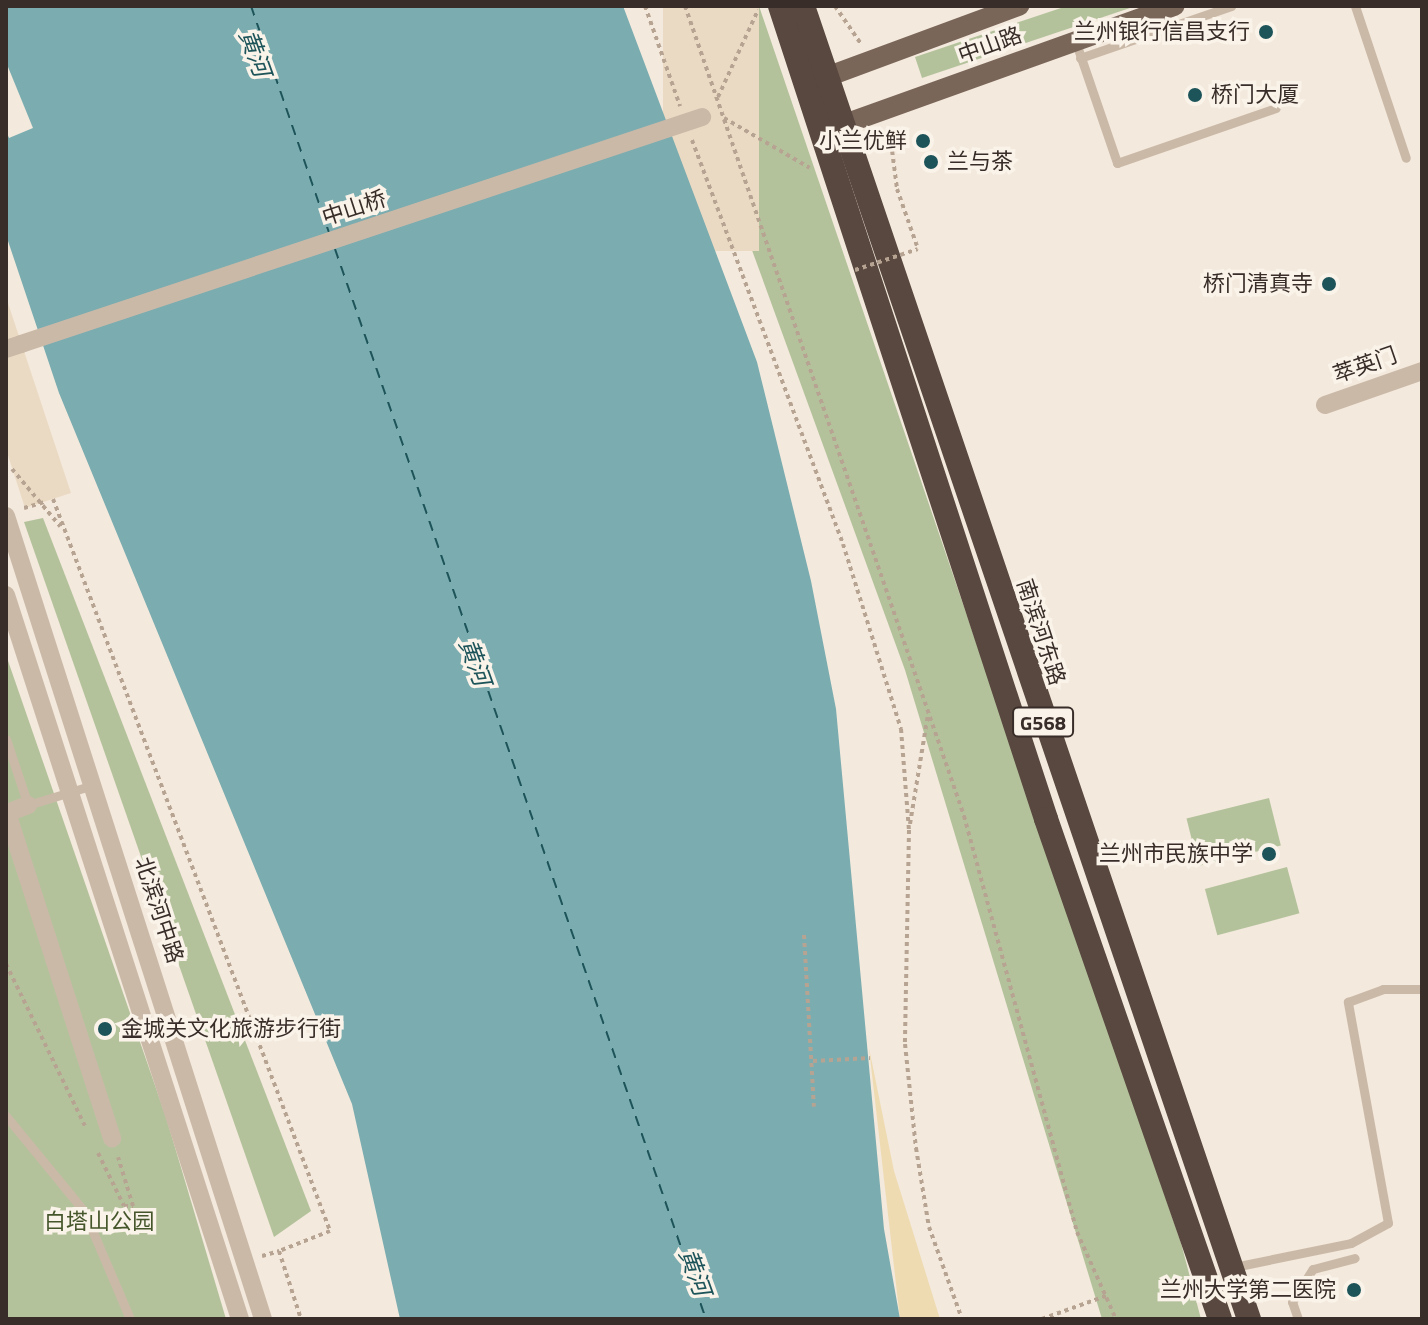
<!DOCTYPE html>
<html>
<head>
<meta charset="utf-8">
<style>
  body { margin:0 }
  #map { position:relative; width:1428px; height:1325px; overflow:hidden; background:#f3e9dc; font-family:"Titillium Web","Noto Sans SC",sans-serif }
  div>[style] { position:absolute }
  .green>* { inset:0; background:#b4c29c; transform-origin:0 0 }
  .sand>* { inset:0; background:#efdbb2 }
  .plaza>* { inset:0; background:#ebdac3; transform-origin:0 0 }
  .water>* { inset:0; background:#7aacb0 }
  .pier>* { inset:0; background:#f3e9dc }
  .ferry>* { height:2px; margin-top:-1px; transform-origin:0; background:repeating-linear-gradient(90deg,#1d545a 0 10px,transparent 0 18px) }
  .path>* { height:4px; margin-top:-2px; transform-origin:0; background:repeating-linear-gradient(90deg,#b7a392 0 4px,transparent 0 8px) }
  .lane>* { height:9px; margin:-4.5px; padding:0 4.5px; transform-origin:4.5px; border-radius:4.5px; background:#cbb9a8 }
  .street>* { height:18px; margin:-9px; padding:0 9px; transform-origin:9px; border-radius:9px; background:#cbb9a8 }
  .primary>* { height:20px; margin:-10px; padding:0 10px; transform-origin:10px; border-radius:10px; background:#7a6559 }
  .highway>* { height:24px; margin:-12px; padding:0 12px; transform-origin:12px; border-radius:12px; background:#59483f }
  .path-bridge>* { height:4px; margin-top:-2px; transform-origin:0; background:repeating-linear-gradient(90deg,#b7a392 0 4px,transparent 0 8px) }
  .street-bridge>* { height:18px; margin:-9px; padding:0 9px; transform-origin:9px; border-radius:9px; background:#cbb9a8 }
  .dots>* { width:22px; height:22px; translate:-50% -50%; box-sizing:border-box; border:4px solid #faf3e9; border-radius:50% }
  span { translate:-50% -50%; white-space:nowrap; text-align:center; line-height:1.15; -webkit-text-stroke:7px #faf3e9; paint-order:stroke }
  .shield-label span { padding:2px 6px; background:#faf3e9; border:2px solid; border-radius:6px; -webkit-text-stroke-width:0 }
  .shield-label { font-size:20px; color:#382d28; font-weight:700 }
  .poi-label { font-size:22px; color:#382d28 }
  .right { translate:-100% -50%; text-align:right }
  .left { translate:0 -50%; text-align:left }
  .street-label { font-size:22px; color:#382d28 }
  .park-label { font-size:22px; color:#45562b }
  .water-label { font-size:24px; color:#1d545a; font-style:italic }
  .frame { position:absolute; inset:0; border:8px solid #382d28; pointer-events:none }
</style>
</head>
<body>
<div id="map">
  <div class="green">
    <div style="clip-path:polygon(663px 6px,759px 6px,1181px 1243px,1201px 1319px,1102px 1319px,905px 670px)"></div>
    <div style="clip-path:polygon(1067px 6px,1136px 6px,922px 78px,915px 57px)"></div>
    <div style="clip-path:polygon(43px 518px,311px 1211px,274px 1237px,24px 522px)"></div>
    <div style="clip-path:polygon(6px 655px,166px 1117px,226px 1319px,6px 1319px)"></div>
    <div style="left:1269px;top:798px;width:49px;height:85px;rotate:76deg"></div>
    <div style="left:1287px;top:867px;width:48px;height:85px;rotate:75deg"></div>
  </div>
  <div class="sand">
    <div style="clip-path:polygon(869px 1048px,894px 1171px,940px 1319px,900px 1319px)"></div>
  </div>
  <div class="plaza">
    <div style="left:663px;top:6px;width:96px;height:245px"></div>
    <div style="clip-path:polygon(6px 297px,71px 493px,25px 508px,6px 449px)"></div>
  </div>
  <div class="water">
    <div style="clip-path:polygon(6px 6px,623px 6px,757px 362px,811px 581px,836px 709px,884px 1229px,900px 1319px,400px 1319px,352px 1104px,59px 393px,6px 235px)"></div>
  </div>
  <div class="pier">
    <div style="clip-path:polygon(6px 62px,33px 128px,9px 138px,6px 131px)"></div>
  </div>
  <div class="ferry">
    <div style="left:251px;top:6px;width:239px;rotate:71deg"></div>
    <div style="left:335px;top:249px;width:1132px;rotate:70.88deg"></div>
  </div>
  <div class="path">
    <div style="left:645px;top:6px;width:106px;rotate:70.7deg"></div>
    <div style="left:685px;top:6px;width:857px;rotate:70.99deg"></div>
    <div style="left:964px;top:816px;width:431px;rotate:74.8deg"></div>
    <div style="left:1077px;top:1232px;width:95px;rotate:65.9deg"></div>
    <div style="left:835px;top:6px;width:46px;rotate:55.6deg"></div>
    <div style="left:718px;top:97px;width:96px;rotate:-65.3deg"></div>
    <div style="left:724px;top:118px;width:99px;rotate:30.2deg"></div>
    <div style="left:889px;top:127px;width:63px;rotate:82.6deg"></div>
    <div style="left:897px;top:189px;width:64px;rotate:70.7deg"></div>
    <div style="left:692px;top:140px;width:431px;rotate:69.5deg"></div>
    <div style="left:843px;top:544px;width:194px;rotate:72.6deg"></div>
    <div style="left:901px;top:729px;width:101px;rotate:85.5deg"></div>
    <div style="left:909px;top:830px;width:214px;rotate:91.1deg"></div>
    <div style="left:905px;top:1044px;width:105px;rotate:84deg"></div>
    <div style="left:916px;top:1148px;width:80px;rotate:80.7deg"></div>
    <div style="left:929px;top:1227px;width:98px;rotate:70.3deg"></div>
    <div style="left:12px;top:469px;width:75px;rotate:49.9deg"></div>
    <div style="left:53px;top:499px;width:783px;rotate:69.27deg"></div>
    <div style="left:330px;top:1231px;width:55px;rotate:158.6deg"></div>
    <div style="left:279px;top:1251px;width:71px;rotate:72.1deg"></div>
    <div style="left:24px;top:508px;width:22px;rotate:-16deg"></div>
    <div style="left:910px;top:824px;width:111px;rotate:-80.7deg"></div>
    <div style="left:804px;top:935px;width:172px;rotate:86.7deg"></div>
    <div style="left:6px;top:964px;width:182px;rotate:64deg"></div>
    <div style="left:813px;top:1061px;width:57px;rotate:-3deg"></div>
    <div style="left:98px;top:1153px;width:59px;rotate:63.9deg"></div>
    <div style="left:124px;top:1206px;width:9px"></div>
    <div style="left:133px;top:1206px;width:51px;rotate:-107deg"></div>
    <div style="left:262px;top:1256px;width:18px;rotate:-16deg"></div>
    <div style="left:1042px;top:1319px;width:68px;rotate:-19.8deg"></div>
  </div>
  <div class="lane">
    <div style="left:1355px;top:6px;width:160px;rotate:71.5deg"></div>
    <div style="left:1075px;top:40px;width:130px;rotate:71.1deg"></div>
    <div style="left:1117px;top:163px;width:168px;rotate:-19.1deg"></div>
    <div style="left:1080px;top:58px;width:160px;rotate:-19deg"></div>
    <div style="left:6px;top:739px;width:70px;rotate:71.6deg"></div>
    <div style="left:28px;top:805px;width:68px;rotate:-17.1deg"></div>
    <div style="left:6px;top:1116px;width:123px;rotate:50.6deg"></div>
    <div style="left:84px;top:1211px;width:117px;rotate:66.9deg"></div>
    <div style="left:1234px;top:1267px;width:119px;rotate:-11.6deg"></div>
    <div style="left:1351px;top:1243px;width:42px;rotate:-28.4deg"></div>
    <div style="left:1388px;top:1223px;width:225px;rotate:-100.3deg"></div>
    <div style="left:1348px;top:1002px;width:37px;rotate:-20deg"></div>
    <div style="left:1383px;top:989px;width:39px"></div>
    <div style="left:1298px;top:1319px;width:18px;rotate:-109deg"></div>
    <div style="left:1292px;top:1302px;width:39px;rotate:-58deg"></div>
    <div style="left:1313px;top:1269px;width:43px;rotate:-14.7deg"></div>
  </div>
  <div class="street">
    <div style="left:6px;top:349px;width:16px;rotate:-18deg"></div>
    <div style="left:1325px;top:405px;width:103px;rotate:-19.3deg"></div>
    <div style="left:6px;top:516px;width:843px;rotate:72.25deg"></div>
    <div style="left:6px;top:595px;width:761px;rotate:72.09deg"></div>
    <div style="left:28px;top:805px;width:22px;rotate:159deg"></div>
    <div style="left:7px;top:813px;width:342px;rotate:72.1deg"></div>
  </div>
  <div class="primary">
    <div style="left:813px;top:82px;width:220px;rotate:-20.3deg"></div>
    <div style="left:828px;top:130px;width:368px;rotate:-19.7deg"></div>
  </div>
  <div class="highway">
    <div style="left:780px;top:6px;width:855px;rotate:71.88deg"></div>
    <div style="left:1046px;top:819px;width:529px;rotate:70.81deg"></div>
    <div style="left:803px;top:6px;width:1387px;rotate:71.24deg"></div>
  </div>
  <div class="path-bridge">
    <div style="left:855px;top:270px;width:66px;rotate:-18.4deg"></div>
  </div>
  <div class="street-bridge">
    <div style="left:21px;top:344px;width:718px;rotate:-18.43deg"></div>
  </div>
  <div class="dots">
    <div style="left:1266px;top:32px;background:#1d545a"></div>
    <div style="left:1195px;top:95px;background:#1d545a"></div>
    <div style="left:923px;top:141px;background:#1d545a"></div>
    <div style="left:931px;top:162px;background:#1d545a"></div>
    <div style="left:1329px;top:284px;background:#1d545a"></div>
    <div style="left:1269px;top:854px;background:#1d545a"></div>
    <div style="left:105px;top:1029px;background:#1d545a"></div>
    <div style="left:1354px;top:1290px;background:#1d545a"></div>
  </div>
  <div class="shield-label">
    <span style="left:1043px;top:722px">G568</span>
  </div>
  <div class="poi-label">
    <span class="right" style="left:1250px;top:32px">兰州银行信昌支行</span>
    <span class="left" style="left:1211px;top:95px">桥门大厦</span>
    <span class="right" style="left:907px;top:141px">小兰优鲜</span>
    <span class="left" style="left:947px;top:162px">兰与茶</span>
    <span class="right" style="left:1313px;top:284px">桥门清真寺</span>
    <span class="right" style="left:1253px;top:854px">兰州市民族中学</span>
    <span class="left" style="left:121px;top:1029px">金城关文化旅游步行街</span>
    <span class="right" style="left:1336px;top:1290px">兰州大学第二医院</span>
  </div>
  <div class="street-label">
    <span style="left:990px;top:45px;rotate:-20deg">中山路</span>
    <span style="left:354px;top:208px;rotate:-18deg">中山桥</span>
    <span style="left:1365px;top:365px;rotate:-19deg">萃英门</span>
    <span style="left:1041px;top:632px;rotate:72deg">南滨河东路</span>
    <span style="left:159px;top:910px;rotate:72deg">北滨河中路</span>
  </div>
  <div class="park-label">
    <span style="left:99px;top:1222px">白塔山公园</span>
  </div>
  <div class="water-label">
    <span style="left:255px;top:53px;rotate:70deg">黄河</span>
    <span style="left:475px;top:662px;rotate:70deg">黄河</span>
    <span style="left:695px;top:1272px;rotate:70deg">黄河</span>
  </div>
  <div class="frame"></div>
</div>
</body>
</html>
